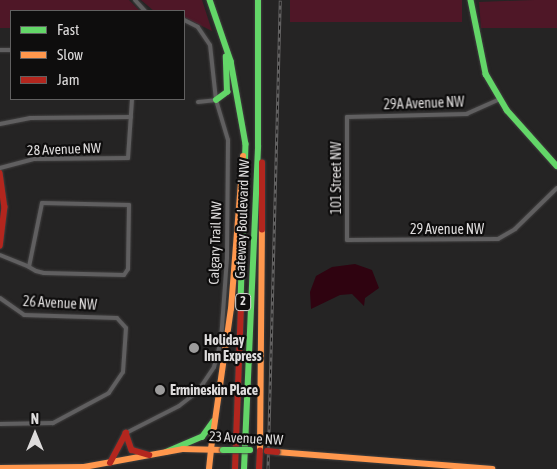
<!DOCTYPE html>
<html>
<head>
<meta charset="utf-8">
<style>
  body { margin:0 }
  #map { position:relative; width:557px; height:469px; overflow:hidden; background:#252424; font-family:"Asap Condensed",sans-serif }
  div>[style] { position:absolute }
  .green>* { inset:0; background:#4f1727; transform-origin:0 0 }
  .water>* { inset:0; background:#2f0310 }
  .roads { filter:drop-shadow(0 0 1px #403f3f) drop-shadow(0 0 1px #403f3f) }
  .street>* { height:4px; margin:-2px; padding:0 2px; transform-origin:2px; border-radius:2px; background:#605f60 }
  .fast>* { height:5.5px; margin:-2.75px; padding:0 2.75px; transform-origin:2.75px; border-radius:2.75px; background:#63d668 }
  .slow>* { height:5.5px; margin:-2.75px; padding:0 2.75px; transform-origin:2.75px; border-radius:2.75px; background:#ff974d }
  .jam>* { height:5.5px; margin:-2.75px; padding:0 2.75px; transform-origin:2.75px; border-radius:2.75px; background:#b3261e }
  .rail>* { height:3px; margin-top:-1.5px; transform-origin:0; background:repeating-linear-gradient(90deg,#0e0d0d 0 4px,#626161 0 8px); box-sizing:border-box; border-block:1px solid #626161 }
  .bridges { filter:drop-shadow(0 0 1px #403f3f) drop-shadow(0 0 1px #403f3f) }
  .fast-bridge>* { height:5.5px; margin:-2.75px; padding:0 2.75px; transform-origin:2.75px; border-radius:2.75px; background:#63d668 }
  .jam-bridge>* { height:5.5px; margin:-2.75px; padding:0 2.75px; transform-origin:2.75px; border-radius:2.75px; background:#b3261e }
  .dots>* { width:14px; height:14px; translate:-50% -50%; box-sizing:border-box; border:2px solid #0e0d0d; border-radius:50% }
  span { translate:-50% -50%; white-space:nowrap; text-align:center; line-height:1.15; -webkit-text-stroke:4.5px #0e0d0d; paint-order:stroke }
  .shield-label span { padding:1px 4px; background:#0e0d0d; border:1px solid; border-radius:4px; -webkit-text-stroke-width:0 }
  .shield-label { font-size:12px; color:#dedcdc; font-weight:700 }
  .street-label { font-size:14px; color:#dedcdc }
  .poi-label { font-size:14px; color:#dedcdc; font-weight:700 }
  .left { translate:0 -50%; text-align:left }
  .legend { position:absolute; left:10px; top:10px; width:175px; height:90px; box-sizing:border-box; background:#0e0d0d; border:1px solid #616060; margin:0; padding:6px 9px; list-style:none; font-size:15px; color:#dedcdc }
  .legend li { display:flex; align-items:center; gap:10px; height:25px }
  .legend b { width:25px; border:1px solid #616060 }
  .north { position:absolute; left:10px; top:409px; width:50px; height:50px; -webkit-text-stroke:4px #0e0d0d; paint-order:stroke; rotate:0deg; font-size:14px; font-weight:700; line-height:20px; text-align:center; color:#dedcdc }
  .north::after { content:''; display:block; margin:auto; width:18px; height:22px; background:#dedcdc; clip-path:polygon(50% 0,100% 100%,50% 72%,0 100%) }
</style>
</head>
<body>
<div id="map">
  <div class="green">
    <div style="clip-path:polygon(0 0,129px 0,140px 11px,11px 11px,11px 28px,0 28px)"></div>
    <div style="clip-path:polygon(141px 0,202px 0,212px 31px,184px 17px,184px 11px,154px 11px)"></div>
    <div style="left:290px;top:0;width:172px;height:22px"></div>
    <div style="clip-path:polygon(534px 0,557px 0,557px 28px,481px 28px,479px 2px)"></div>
  </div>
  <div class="water">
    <div style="clip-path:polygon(355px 264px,372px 270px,379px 288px,365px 298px,364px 306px,352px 294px,340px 295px,311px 309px,310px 292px,316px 276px,332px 267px)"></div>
  </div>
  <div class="roads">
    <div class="street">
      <div style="left:135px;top:0;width:15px;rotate:48deg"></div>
      <div style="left:0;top:50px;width:11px"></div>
      <div style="left:500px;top:99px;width:36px;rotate:156deg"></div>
      <div style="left:467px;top:114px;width:120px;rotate:178.6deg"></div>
      <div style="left:347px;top:117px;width:123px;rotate:90deg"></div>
      <div style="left:347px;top:240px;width:151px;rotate:-0.4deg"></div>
      <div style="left:498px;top:239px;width:20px;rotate:-30deg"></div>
      <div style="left:515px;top:229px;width:59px;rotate:-44.3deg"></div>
      <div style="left:198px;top:102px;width:18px;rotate:-6deg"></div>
      <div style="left:0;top:124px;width:31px;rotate:-11deg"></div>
      <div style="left:30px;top:118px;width:101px;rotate:-0.6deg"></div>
      <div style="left:0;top:168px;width:34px;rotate:-15deg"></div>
      <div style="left:33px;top:159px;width:95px;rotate:-0.6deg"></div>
      <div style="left:128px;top:158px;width:59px;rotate:-86.1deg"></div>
      <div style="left:0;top:255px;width:31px;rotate:22deg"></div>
      <div style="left:29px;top:267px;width:8px;rotate:30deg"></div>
      <div style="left:36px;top:271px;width:8px;rotate:14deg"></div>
      <div style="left:44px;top:273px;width:80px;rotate:1.4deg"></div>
      <div style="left:124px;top:275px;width:7px;rotate:-56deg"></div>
      <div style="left:128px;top:269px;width:64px;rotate:-89.1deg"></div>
      <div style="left:129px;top:205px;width:87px;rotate:-178.7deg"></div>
      <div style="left:42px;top:203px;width:65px;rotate:101.5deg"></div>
      <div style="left:0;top:298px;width:29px;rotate:35deg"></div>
      <div style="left:24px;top:315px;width:93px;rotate:1.8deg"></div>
      <div style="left:117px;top:318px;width:13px;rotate:48deg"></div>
      <div style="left:126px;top:328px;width:44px;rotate:93.9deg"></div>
      <div style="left:123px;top:372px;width:25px;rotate:124deg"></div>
      <div style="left:109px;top:393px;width:64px;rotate:151.8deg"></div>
      <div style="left:53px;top:423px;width:53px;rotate:178.9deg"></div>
      <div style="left:126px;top:433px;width:59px;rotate:-27deg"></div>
      <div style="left:179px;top:406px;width:24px;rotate:-38deg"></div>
      <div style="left:198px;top:391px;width:29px;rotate:-56deg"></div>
      <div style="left:214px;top:367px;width:28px;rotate:-75deg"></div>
      <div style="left:221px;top:340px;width:82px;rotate:-85.8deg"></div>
      <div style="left:227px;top:258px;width:118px;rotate:-89.5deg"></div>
      <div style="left:228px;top:140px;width:42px;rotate:-106.7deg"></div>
      <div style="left:216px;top:100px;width:55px;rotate:-96.2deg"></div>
      <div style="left:210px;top:45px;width:22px;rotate:-124deg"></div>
      <div style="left:198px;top:27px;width:16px;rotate:-153deg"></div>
    </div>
    <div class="fast">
      <div style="left:210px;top:0;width:65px;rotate:71deg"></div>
      <div style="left:231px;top:61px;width:84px;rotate:79.8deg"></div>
      <div style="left:246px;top:144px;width:161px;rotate:91.8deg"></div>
      <div style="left:471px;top:0;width:76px;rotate:78.5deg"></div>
      <div style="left:486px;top:74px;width:42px;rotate:59.7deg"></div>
      <div style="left:507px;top:110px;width:75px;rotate:48.2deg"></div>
      <div style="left:216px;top:100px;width:14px;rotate:-36deg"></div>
      <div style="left:227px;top:92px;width:35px;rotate:-92deg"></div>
      <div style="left:166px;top:452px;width:39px;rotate:-23deg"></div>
      <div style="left:202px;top:437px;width:19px;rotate:-54deg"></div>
      <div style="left:244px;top:469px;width:323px;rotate:-87.5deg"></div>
      <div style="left:258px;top:146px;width:146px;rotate:-90deg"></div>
    </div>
    <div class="slow">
      <div style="left:211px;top:449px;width:141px;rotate:-81.9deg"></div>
      <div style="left:231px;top:309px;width:153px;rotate:-85.5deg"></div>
      <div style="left:260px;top:451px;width:221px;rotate:-89.5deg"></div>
      <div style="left:277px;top:452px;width:216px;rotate:4.5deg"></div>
      <div style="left:0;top:468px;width:84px;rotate:-0.7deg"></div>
      <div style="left:84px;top:467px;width:101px;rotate:-10.3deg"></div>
      <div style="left:183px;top:449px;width:40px;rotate:1.4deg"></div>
      <div style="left:209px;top:469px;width:20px;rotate:-84deg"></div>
    </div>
    <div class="jam">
      <div style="left:0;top:173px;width:34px;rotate:82deg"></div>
      <div style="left:5px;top:207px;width:39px;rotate:97deg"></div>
      <div style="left:262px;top:230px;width:67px;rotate:-90deg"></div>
      <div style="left:126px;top:433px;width:18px;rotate:71deg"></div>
      <div style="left:132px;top:450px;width:18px;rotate:16deg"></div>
      <div style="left:110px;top:463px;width:34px;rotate:-62deg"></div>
      <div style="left:235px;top:469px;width:164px;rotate:-87.9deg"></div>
      <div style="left:259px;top:469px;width:18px;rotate:-87deg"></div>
    </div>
  </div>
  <div class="rail">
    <div style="left:268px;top:469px;width:469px;rotate:-88.5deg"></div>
  </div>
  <div class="bridges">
    <div class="fast-bridge">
      <div style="left:223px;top:450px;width:27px"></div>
    </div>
    <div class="jam-bridge">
      <div style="left:267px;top:451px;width:10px;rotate:6deg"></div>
    </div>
  </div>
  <div class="dots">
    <div style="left:194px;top:348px;background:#9d9c9c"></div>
    <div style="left:160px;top:390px;background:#9d9c9c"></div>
  </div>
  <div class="shield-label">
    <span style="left:243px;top:302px">2</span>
  </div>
  <div class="street-label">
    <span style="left:424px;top:103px;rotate:-2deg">29A Avenue NW</span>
    <span style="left:64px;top:149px;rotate:-2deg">28 Avenue NW</span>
    <span style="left:336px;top:178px;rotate:-90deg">101 Street NW</span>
    <span style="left:242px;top:219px;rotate:-88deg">Gateway Boulevard NW</span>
    <span style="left:447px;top:229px">29 Avenue NW</span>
    <span style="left:215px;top:243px;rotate:-88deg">Calgary Trail NW</span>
    <span style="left:60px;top:303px;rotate:3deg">26 Avenue NW</span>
    <span style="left:246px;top:438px;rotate:3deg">23 Avenue NW</span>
  </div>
  <div class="poi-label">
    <span class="left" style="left:204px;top:348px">Holiday<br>Inn Express</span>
    <span class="left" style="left:170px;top:390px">Ermineskin Place</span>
  </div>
  <ul class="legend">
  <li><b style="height:6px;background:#63d668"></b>Fast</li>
  <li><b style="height:6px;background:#ff974d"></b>Slow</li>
  <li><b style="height:6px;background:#b3261e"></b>Jam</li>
  </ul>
  <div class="north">N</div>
</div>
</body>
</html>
